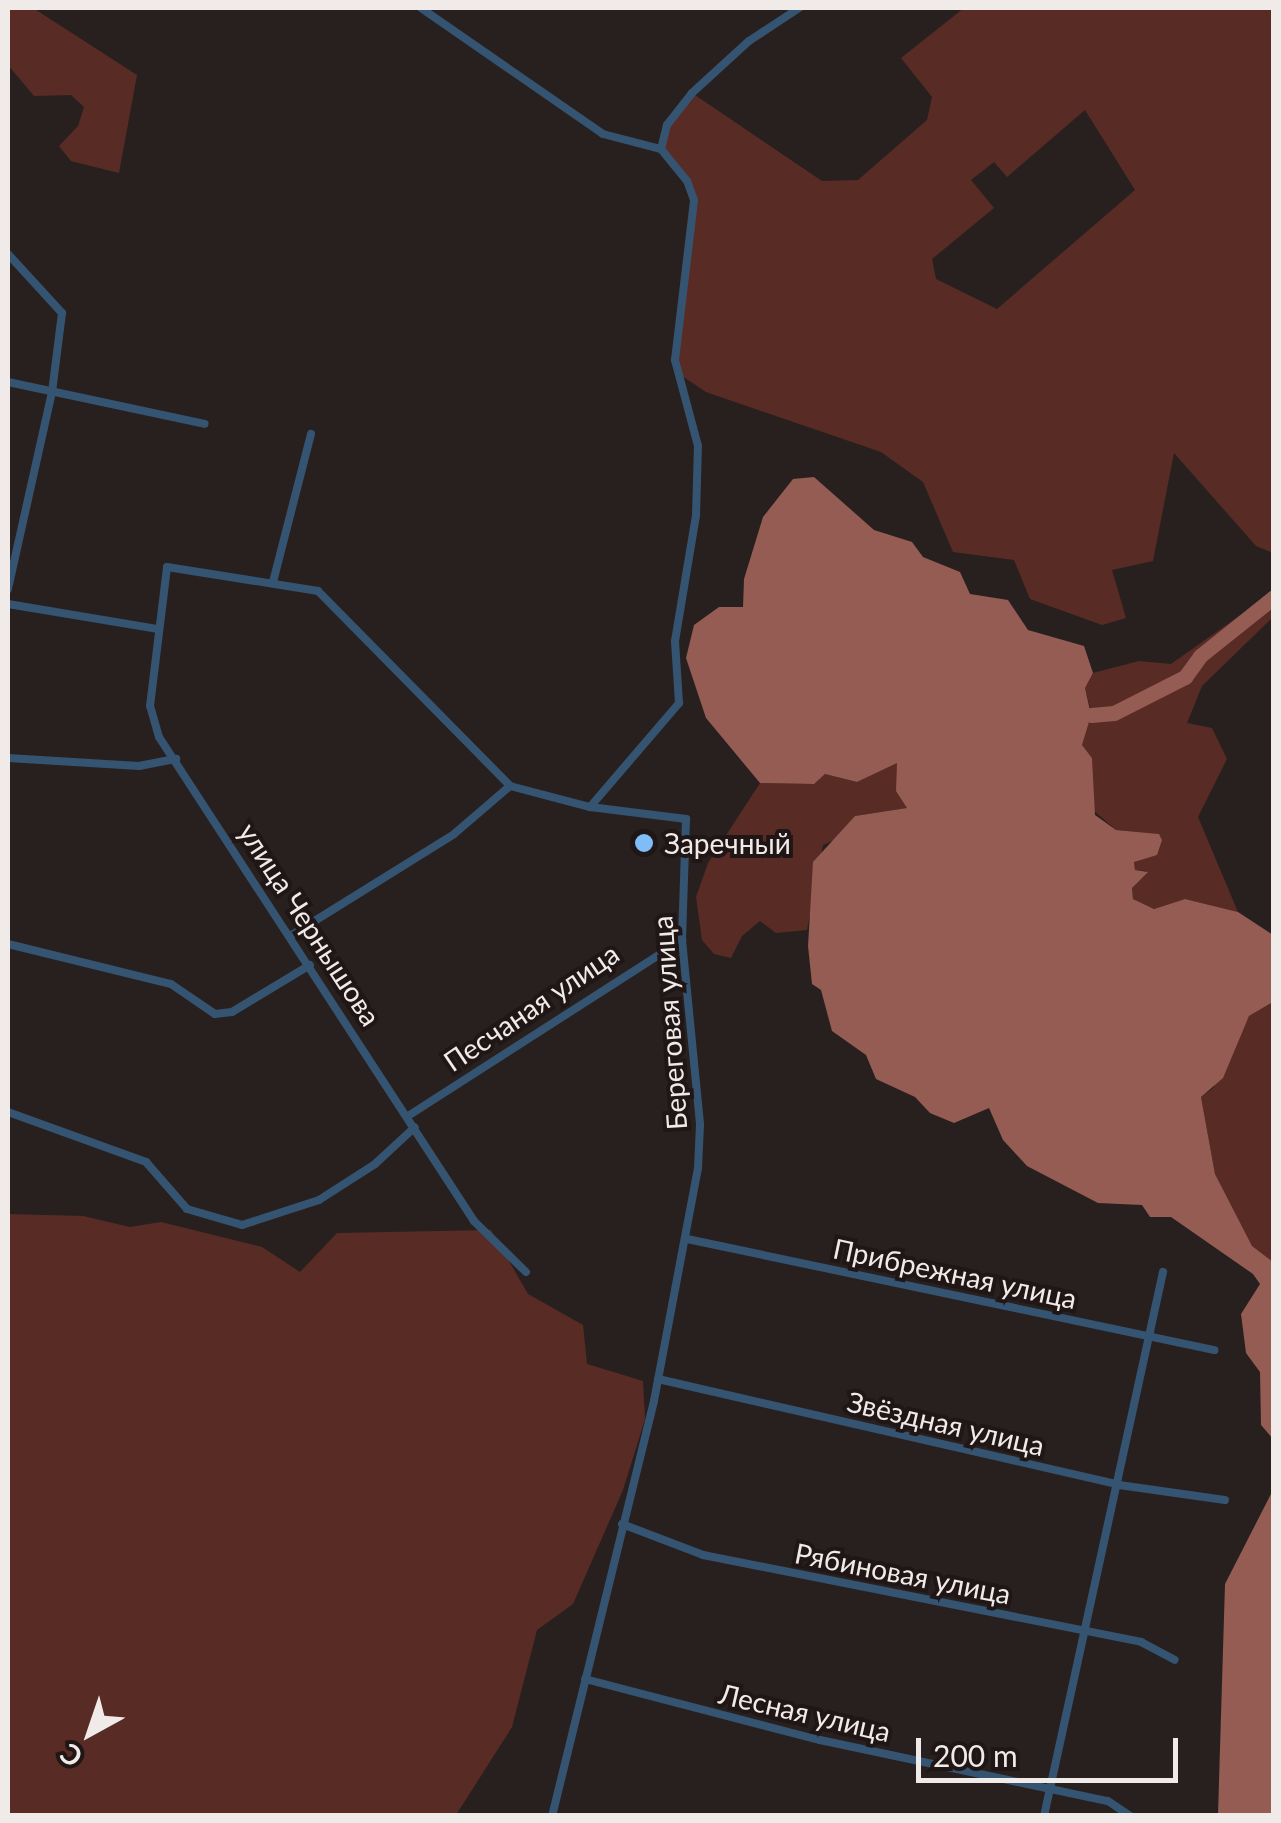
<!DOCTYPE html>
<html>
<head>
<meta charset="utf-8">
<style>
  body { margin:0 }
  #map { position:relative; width:1281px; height:1823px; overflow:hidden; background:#28201e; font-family:Lato,sans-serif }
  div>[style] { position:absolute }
  .green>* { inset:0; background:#592b25 }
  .water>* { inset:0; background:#945c53 }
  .river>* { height:15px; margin:-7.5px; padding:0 7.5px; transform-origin:7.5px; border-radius:7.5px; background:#945c53 }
  .street>* { height:8px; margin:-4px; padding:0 4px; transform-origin:4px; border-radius:4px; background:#355472 }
  .dots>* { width:28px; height:28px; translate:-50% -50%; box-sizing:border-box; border:5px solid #1f1615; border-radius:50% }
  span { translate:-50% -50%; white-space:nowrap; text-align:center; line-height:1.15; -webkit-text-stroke:8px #1f1615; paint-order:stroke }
  .poi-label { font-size:28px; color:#f0eae9 }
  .left { translate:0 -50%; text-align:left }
  .street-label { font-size:28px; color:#f0eae9 }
  .frame { position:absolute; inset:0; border:10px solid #f0eae9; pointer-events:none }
  .north { position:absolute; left:40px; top:1683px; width:100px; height:100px; -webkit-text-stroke:8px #1f1615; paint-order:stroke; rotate:220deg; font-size:28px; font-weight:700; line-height:40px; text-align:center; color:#f0eae9 }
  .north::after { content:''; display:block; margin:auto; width:35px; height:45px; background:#f0eae9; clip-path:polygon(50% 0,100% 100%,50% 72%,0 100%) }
  .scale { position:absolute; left:916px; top:1738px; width:262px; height:45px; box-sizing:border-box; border:5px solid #f0eae9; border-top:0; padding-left:12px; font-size:30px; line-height:35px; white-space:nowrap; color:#f0eae9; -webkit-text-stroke:8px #1f1615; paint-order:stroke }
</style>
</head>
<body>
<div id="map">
  <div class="green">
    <div style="clip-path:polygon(8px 8px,33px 8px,137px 75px,119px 173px,71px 161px,59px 146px,78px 126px,84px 107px,71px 95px,34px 96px,8px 65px)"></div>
    <div style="clip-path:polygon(evenodd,964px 8px,1273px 8px,1273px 553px,1256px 546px,1174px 453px,1153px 561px,1112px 570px,1126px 618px,1102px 625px,1030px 599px,1014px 560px,953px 552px,923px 482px,881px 452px,706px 392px,676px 372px,694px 200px,687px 181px,661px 149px,667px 125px,692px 93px,822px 181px,858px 180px,927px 120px,932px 97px,901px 58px,964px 8px,1085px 110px,1135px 190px,997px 309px,936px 279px,932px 259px,994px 208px,971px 180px,994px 162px,1007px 177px,1085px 110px)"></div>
    <div style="clip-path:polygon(1273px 592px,1273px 617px,1202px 686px,1187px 723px,1212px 728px,1227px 759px,1198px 817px,1238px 912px,1185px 899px,1154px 909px,1133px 899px,1132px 888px,1147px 871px,1135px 870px,1134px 861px,1162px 840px,1158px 834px,1116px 830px,1093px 810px,1092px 758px,1082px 745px,1090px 707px,1085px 688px,1093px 673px,1139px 661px,1171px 664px)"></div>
    <div style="clip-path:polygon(898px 762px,908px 808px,855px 816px,841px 837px,823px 845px,807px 930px,776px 933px,760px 921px,742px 936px,731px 958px,714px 954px,702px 940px,696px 897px,708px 863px,760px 783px,813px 784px,825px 774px,857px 782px)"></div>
    <div style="clip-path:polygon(1273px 1002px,1273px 1262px,1252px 1247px,1215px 1174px,1201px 1097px,1213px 1088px,1249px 1016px)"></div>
    <div style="clip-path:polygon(8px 1214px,83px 1216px,130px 1227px,161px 1222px,262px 1247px,300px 1272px,337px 1233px,491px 1230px,528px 1294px,583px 1325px,587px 1364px,643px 1381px,645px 1419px,623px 1490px,573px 1604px,537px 1630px,512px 1727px,456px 1815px,8px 1816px)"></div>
  </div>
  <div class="water">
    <div style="clip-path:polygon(814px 477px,874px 530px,912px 542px,923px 557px,960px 572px,970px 594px,1008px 600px,1028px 630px,1084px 646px,1093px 673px,1085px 688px,1091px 715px,1082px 745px,1092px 758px,1095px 815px,1116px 830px,1159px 834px,1162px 840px,1157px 855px,1134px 862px,1135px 870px,1148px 872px,1132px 888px,1133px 899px,1154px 909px,1185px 899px,1238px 912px,1273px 935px,1273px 1002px,1249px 1016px,1223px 1078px,1201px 1097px,1215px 1174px,1252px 1246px,1273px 1262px,1273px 1439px,1261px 1425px,1260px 1372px,1246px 1353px,1241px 1314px,1260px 1284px,1253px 1274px,1171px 1217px,1150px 1217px,1142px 1205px,1098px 1203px,1027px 1166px,1003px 1140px,989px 1108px,954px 1123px,930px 1113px,915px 1097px,876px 1079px,866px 1055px,832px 1031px,821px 990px,812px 984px,808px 946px,813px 862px,855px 816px,907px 808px,896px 791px,897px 763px,857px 782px,825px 774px,814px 784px,760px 783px,706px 718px,686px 658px,694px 625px,719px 607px,743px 607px,744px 579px,763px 517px,793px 479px)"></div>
    <div style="clip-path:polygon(1273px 1490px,1273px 1815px,1218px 1815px,1225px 1584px)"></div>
  </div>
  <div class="river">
    <div style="left:1091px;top:715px;width:23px;rotate:-5deg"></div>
    <div style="left:1114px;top:713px;width:80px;rotate:-26.9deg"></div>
    <div style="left:1185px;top:677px;width:26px;rotate:-54deg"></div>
    <div style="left:1200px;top:656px;width:95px;rotate:-38.6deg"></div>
  </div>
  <div class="street">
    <div style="left:421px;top:8px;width:221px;rotate:34.7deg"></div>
    <div style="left:603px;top:134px;width:60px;rotate:14.5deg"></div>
    <div style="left:8px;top:254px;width:80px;rotate:47.5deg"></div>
    <div style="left:62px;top:313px;width:80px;rotate:97.2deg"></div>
    <div style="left:52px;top:392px;width:202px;rotate:102.6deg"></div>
    <div style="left:8px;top:382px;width:201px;rotate:12deg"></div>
    <div style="left:273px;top:582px;width:153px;rotate:-75.6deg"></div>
    <div style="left:8px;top:604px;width:151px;rotate:9.5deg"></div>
    <div style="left:8px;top:758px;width:131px;rotate:3.5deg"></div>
    <div style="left:139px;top:766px;width:38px;rotate:-11deg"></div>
    <div style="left:590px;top:807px;width:137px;rotate:-49.4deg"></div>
    <div style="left:679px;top:703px;width:62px;rotate:-93.7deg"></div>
    <div style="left:675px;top:641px;width:127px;rotate:-80.5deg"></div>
    <div style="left:696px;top:516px;width:70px;rotate:-88.4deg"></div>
    <div style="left:698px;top:446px;width:89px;rotate:-105deg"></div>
    <div style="left:675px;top:360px;width:161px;rotate:-83.2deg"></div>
    <div style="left:694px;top:200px;width:20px;rotate:-110deg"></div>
    <div style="left:687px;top:181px;width:41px;rotate:-129.1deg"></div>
    <div style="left:661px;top:149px;width:25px;rotate:-76deg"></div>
    <div style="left:667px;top:125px;width:41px;rotate:-52deg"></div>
    <div style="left:692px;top:93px;width:77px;rotate:-42.4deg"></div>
    <div style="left:749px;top:41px;width:60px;rotate:-33.4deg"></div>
    <div style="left:292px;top:935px;width:191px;rotate:-31.9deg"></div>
    <div style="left:454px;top:834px;width:74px;rotate:-40.6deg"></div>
    <div style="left:8px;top:944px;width:168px;rotate:13.8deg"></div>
    <div style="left:171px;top:984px;width:53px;rotate:34.3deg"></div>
    <div style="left:215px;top:1014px;width:17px;rotate:-7deg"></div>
    <div style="left:232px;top:1012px;width:91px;rotate:-31.1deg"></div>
    <div style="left:8px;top:1112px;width:147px;rotate:19.9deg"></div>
    <div style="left:146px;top:1162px;width:62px;rotate:48.9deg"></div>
    <div style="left:187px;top:1209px;width:57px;rotate:16.2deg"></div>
    <div style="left:242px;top:1225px;width:81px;rotate:-18deg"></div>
    <div style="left:319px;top:1200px;width:67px;rotate:-32.7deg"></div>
    <div style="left:375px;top:1164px;width:54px;rotate:-42.8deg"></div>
    <div style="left:408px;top:1116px;width:326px;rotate:-32.7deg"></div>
    <div style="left:687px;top:1239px;width:539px;rotate:11.89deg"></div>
    <div style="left:526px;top:1272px;width:73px;rotate:-135.6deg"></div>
    <div style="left:474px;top:1221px;width:577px;rotate:-123.06deg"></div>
    <div style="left:159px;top:737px;width:32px;rotate:-106deg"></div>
    <div style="left:150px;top:706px;width:140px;rotate:-83deg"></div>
    <div style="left:167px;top:567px;width:153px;rotate:9deg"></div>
    <div style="left:318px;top:591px;width:274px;rotate:45.4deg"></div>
    <div style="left:510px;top:786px;width:83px;rotate:14.7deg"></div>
    <div style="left:590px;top:807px;width:97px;rotate:7.1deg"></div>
    <div style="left:686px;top:819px;width:121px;rotate:91.9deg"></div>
    <div style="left:682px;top:940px;width:186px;rotate:84.4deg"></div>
    <div style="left:700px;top:1125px;width:43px;rotate:92.7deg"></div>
    <div style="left:698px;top:1168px;width:237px;rotate:100.7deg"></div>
    <div style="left:654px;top:1401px;width:427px;rotate:103.8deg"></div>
    <div style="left:658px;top:1379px;width:473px;rotate:12.9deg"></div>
    <div style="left:1119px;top:1485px;width:107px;rotate:8.1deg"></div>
    <div style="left:622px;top:1524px;width:87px;rotate:20.9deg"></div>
    <div style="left:703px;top:1555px;width:447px;rotate:11.2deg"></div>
    <div style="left:1141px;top:1642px;width:38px;rotate:28deg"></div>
    <div style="left:585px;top:1679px;width:243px;rotate:14.6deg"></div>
    <div style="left:820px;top:1740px;width:294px;rotate:12deg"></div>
    <div style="left:1108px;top:1801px;width:27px;rotate:34deg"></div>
    <div style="left:1044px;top:1816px;width:557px;rotate:-77.66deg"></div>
  </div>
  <div class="dots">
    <div style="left:644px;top:843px;background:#7fbdf9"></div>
  </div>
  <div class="poi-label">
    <span class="left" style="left:664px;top:843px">Заречный</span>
  </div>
  <div class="street-label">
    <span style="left:310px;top:924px;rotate:57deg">улица Чернышова</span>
    <span style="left:531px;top:1007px;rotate:-34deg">Песчаная улица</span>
    <span style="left:669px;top:1023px;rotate:-94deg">Береговая улица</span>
    <span style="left:955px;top:1273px;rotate:12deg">Прибрежная улица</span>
    <span style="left:946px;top:1423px;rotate:13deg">Звёздная улица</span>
    <span style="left:903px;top:1573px;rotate:11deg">Рябиновая улица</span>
    <span style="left:805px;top:1712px;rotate:13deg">Лесная улица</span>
  </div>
  <div class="frame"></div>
  <div class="north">С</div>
  <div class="scale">200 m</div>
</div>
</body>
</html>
